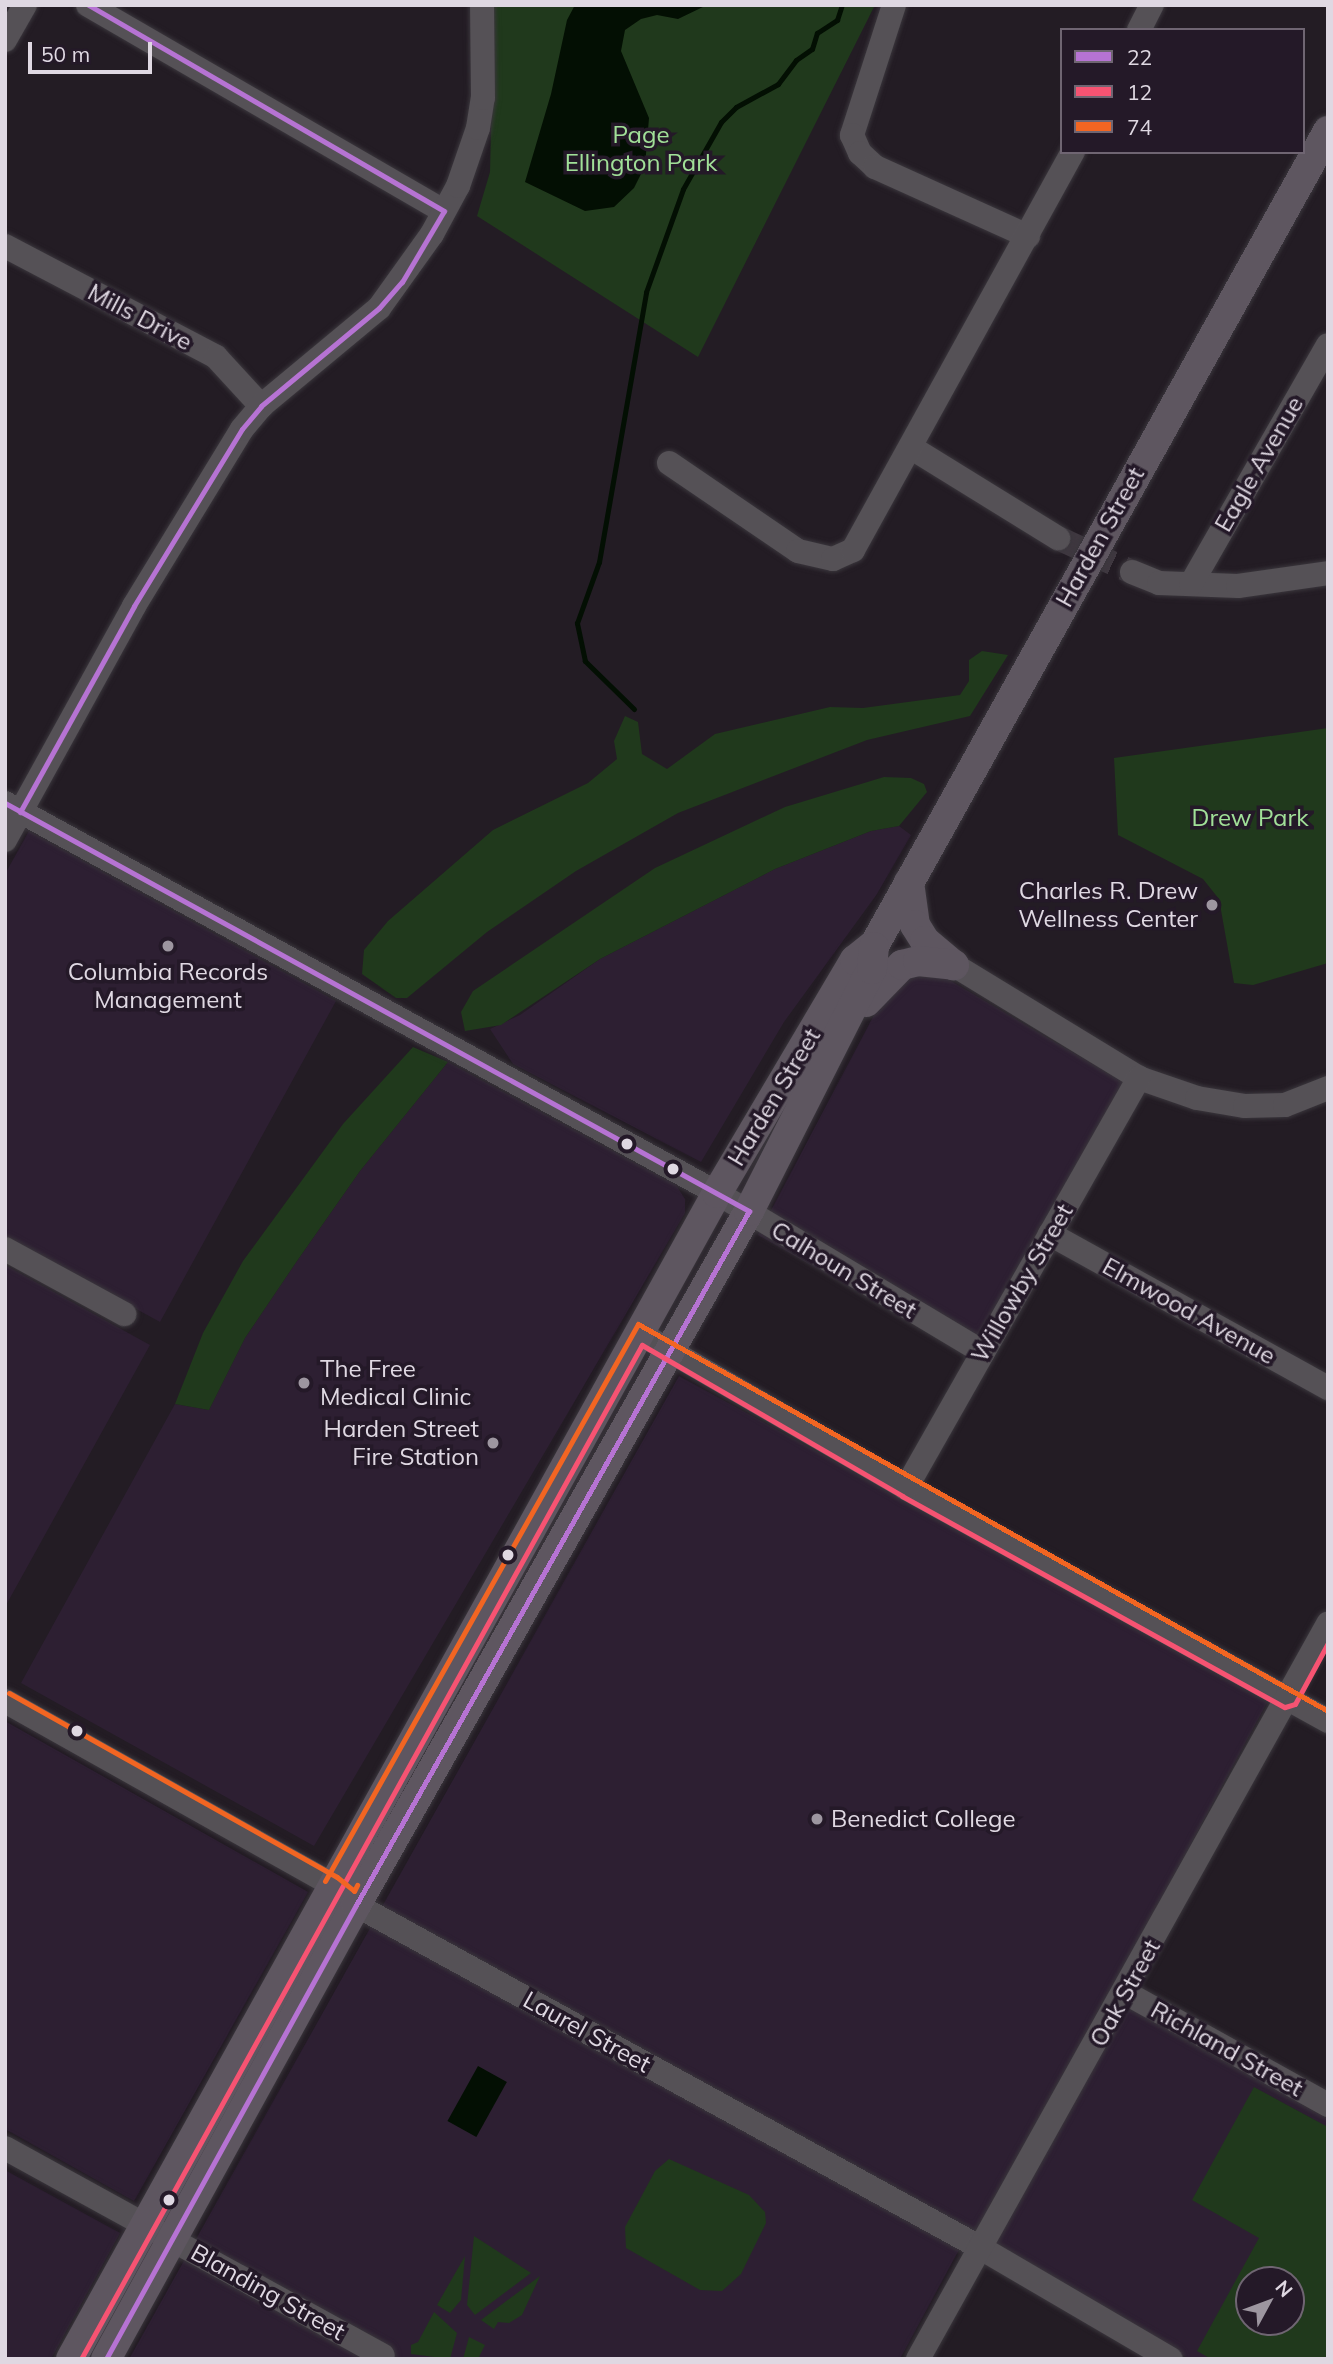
<!DOCTYPE html>
<html>
<head>
<meta charset="utf-8">
<style>
  body { margin:0 }
  #map { position:relative; width:1333px; height:2364px; overflow:hidden; background:#231c24; font-family:Mulish,sans-serif }
  div>[style] { position:absolute }
  .built>* { inset:0; background:#2d1f32 }
  .green>* { inset:0; background:#20391c }
  .water>* { inset:0; background:#030f03; transform-origin:0 0 }
  .stream>* { height:5px; margin:-2.5px; padding:0 2.5px; transform-origin:2.5px; border-radius:2.5px; background:#030f03 }
  .minor-tunnel>* { height:24px; margin-top:-12px; transform-origin:0; background:repeating-linear-gradient(90deg,#3f3840 0 24px,transparent 0 36px) }
  .roads { filter:drop-shadow(0 0 2px #3a363c) drop-shadow(0 0 2px #3a363c) }
  .minor>* { height:24px; margin:-12px; padding:0 12px; transform-origin:12px; border-radius:12px; background:#555156 }
  .major>* { height:30px; margin:-15px; padding:0 15px; transform-origin:15px; border-radius:15px; background:#5e5660 }
  .bus-1>* { height:5px; margin:-2.5px; padding:0 2.5px; transform-origin:2.5px; border-radius:2.5px; background:#b673d3 }
  .bus-2>* { height:5px; margin:-2.5px; padding:0 2.5px; transform-origin:2.5px; border-radius:2.5px; background:#f65372 }
  .bus-3>* { height:5px; margin:-2.5px; padding:0 2.5px; transform-origin:2.5px; border-radius:2.5px; background:#f26522 }
  .dots>* { width:19px; height:19px; translate:-50% -50%; box-sizing:border-box; border:4px solid #241928; border-radius:50% }
  span { translate:-50% -50%; white-space:nowrap; text-align:center; line-height:1.15; -webkit-text-stroke:7px #241928; paint-order:stroke }
  .park-label { font-size:24px; color:#a1e098 }
  .street-label { font-size:24px; color:#dfd8e2 }
  .poi-label { font-size:24px; color:#dfd8e2 }
  .right { translate:-100% -50%; text-align:right }
  .left { translate:0 -50%; text-align:left }
  .frame { position:absolute; inset:0; border:7px solid #dfd8e2; pointer-events:none }
  .legend { position:absolute; left:1060px; top:28px; width:245px; height:126px; box-sizing:border-box; background:#241928; border:2px solid #6f6572; margin:0; padding:9px 12px; list-style:none; font-size:21px; color:#dfd8e2 }
  .legend li { display:flex; align-items:center; gap:14px; height:35px }
  .legend b { width:35px; border:2px solid #6f6572 }
  .north { position:absolute; left:1235px; top:2266px; width:70px; height:70px; box-sizing:border-box; background:#241928; border:2px solid #6f6572; border-radius:50%; rotate:49deg; font-size:19px; font-weight:700; line-height:28px; text-align:center; color:#dfd8e2 }
  .north::after { content:''; display:block; margin:auto; width:24px; height:32px; background:#9d96a0; clip-path:polygon(50% 0,100% 100%,50% 72%,0 100%) }
  .scale { position:absolute; left:28px; top:42px; width:124px; height:32px; box-sizing:border-box; border:4px solid #dfd8e2; border-top:0; padding-left:9px; font-size:21px; line-height:24px; white-space:nowrap; color:#dfd8e2; -webkit-text-stroke:5px #241928; paint-order:stroke }
</style>
</head>
<body>
<div id="map">
  <div class="built">
    <div style="clip-path:polygon(899px 826px,911px 835px,877px 894px,784px 1022px,701px 1162px,513px 1064px,490px 1029px,520px 1015px,600px 959px,775px 869px,871px 831px)"></div>
    <div style="clip-path:polygon(29px 831px,336px 1001px,160px 1322px,5px 1237px,5px 874px)"></div>
    <div style="clip-path:polygon(927px 967px,1125px 1083px,968px 1354px,758px 1235px,894px 977px)"></div>
    <div style="clip-path:polygon(448px 1062px,676px 1185px,685px 1199px,685px 1213px,314px 1846px,21px 1683px,175px 1404px,209px 1410px,245px 1338px,297px 1261px,360px 1171px)"></div>
    <div style="clip-path:polygon(5px 1265px,150px 1345px,5px 1607px)"></div>
    <div style="clip-path:polygon(evenodd,679px 1376px,1269px 1699px,1109px 1996px,1328px 2119px,1328px 2359px,1190px 2359px,967px 2235px,900px 2359px,129px 2359px,679px 1376px,1249px 2280px,1291px 2280px,1291px 2322px,1249px 2322px,1249px 2280px)"></div>
    <div style="clip-path:polygon(5px 1721px,308px 1892px,134px 2201px,5px 2129px)"></div>
    <div style="clip-path:polygon(5px 2170px,120px 2233px,51px 2359px,5px 2359px)"></div>
  </div>
  <div class="green">
    <div style="clip-path:polygon(494px 5px,875px 5px,698px 357px,477px 216px,490px 172px)"></div>
    <div style="clip-path:polygon(982px 651px,1008px 655px,970px 716px,867px 740px,678px 813px,576px 871px,487px 932px,407px 998px,396px 998px,362px 974px,364px 950px,388px 921px,493px 830px,588px 783px,617px 759px,614px 741px,625px 716px,638px 722px,642px 754px,667px 769px,715px 734px,830px 707px,863px 708px,960px 695px,969px 681px,969px 660px)"></div>
    <div style="clip-path:polygon(1328px 728px,1328px 963px,1253px 985px,1234px 983px,1219px 899px,1203px 879px,1118px 835px,1114px 758px)"></div>
    <div style="clip-path:polygon(884px 777px,911px 778px,924px 784px,927px 792px,899px 826px,871px 831px,775px 869px,600px 959px,501px 1025px,465px 1031px,461px 1012px,473px 991px,655px 868px,785px 807px)"></div>
    <div style="clip-path:polygon(413px 1047px,448px 1062px,360px 1171px,297px 1261px,245px 1338px,209px 1410px,175px 1404px,203px 1333px,243px 1261px,343px 1124px)"></div>
    <div style="clip-path:polygon(evenodd,1254px 2087px,1328px 2127px,1328px 2359px,1211px 2359px,1197px 2351px,1259px 2238px,1192px 2200px,1254px 2087px,1291px 2280px,1291px 2322px,1249px 2322px,1249px 2280px,1291px 2280px)"></div>
    <div style="clip-path:polygon(669px 2159px,749px 2195px,765px 2212px,766px 2223px,741px 2274px,722px 2291px,700px 2290px,626px 2248px,625px 2227px,655px 2171px)"></div>
    <div style="clip-path:polygon(474px 2236px,531px 2273px,475px 2315px,467px 2305px)"></div>
    <div style="clip-path:polygon(465px 2256px,461px 2300px,450px 2313px,437px 2305px)"></div>
    <div style="clip-path:polygon(540px 2276px,522px 2315px,509px 2323px,498px 2322px,494px 2329px,481px 2320px)"></div>
    <div style="clip-path:polygon(434px 2312px,457px 2333px,450px 2359px,411px 2354px,411px 2345px,418px 2342px)"></div>
    <div style="clip-path:polygon(469px 2337px,485px 2345px,478px 2359px,463px 2359px)"></div>
  </div>
  <div class="water">
    <div style="clip-path:polygon(575px 5px,707px 5px,678px 19px,657px 15px,641px 19px,625px 30px,621px 51px,649px 118px,645px 166px,634px 188px,614px 207px,585px 211px,525px 182px,551px 94px,567px 20px)"></div>
    <div style="left:478px;top:2066px;width:33px;height:63px;rotate:29deg"></div>
  </div>
  <div class="stream">
    <div style="left:634px;top:709px;width:69px;rotate:-135.6deg"></div>
    <div style="left:585px;top:661px;width:39px;rotate:-102deg"></div>
    <div style="left:577px;top:623px;width:65px;rotate:-70.2deg"></div>
    <div style="left:599px;top:562px;width:274px;rotate:-80.1deg"></div>
    <div style="left:646px;top:292px;width:109px;rotate:-70.2deg"></div>
    <div style="left:683px;top:189px;width:77px;rotate:-60.4deg"></div>
    <div style="left:721px;top:122px;width:21px;rotate:-45deg"></div>
    <div style="left:736px;top:107px;width:48px;rotate:-28.7deg"></div>
    <div style="left:778px;top:84px;width:30px;rotate:-53deg"></div>
    <div style="left:796px;top:60px;width:19px;rotate:-35deg"></div>
    <div style="left:812px;top:49px;width:17px;rotate:-73deg"></div>
    <div style="left:817px;top:33px;width:24px;rotate:-33deg"></div>
    <div style="left:837px;top:20px;width:16px;rotate:-72deg"></div>
  </div>
  <div class="minor-tunnel">
    <div style="left:1058px;top:538px;width:81px;rotate:24.7deg"></div>
  </div>
  <div class="roads">
    <div class="minor">
      <div style="left:88px;top:5px;width:411px;rotate:30.1deg"></div>
      <div style="left:894px;top:5px;width:137px;rotate:107.9deg"></div>
      <div style="left:852px;top:135px;width:20px;rotate:66deg"></div>
      <div style="left:860px;top:153px;width:21px;rotate:43deg"></div>
      <div style="left:875px;top:167px;width:168px;rotate:24.3deg"></div>
      <div style="left:1139px;top:30px;width:28px;rotate:-63deg"></div>
      <div style="left:5px;top:40px;width:40px;rotate:-60.3deg"></div>
      <div style="left:5px;top:246px;width:238px;rotate:27.7deg"></div>
      <div style="left:216px;top:357px;width:67px;rotate:47.4deg"></div>
      <div style="left:912px;top:448px;width:172px;rotate:31.7deg"></div>
      <div style="left:669px;top:463px;width:156px;rotate:34.3deg"></div>
      <div style="left:798px;top:551px;width:36px;rotate:13deg"></div>
      <div style="left:833px;top:559px;width:22px;rotate:-24deg"></div>
      <div style="left:853px;top:550px;width:455px;rotate:-61.1deg"></div>
      <div style="left:1132px;top:572px;width:29px;rotate:22deg"></div>
      <div style="left:1159px;top:583px;width:79px;rotate:2.2deg"></div>
      <div style="left:1238px;top:586px;width:91px;rotate:-8.2deg"></div>
      <div style="left:1191px;top:584px;width:275px;rotate:-60.2deg"></div>
      <div style="left:5px;top:803px;width:812px;rotate:28.71deg"></div>
      <div style="left:717px;top:1193px;width:310px;rotate:30.9deg"></div>
      <div style="left:5px;top:840px;width:267px;rotate:-61.1deg"></div>
      <div style="left:134px;top:606px;width:207px;rotate:-58.6deg"></div>
      <div style="left:242px;top:429px;width:30px;rotate:-50deg"></div>
      <div style="left:261px;top:406px;width:153px;rotate:-39.7deg"></div>
      <div style="left:379px;top:308px;width:91px;rotate:-54.4deg"></div>
      <div style="left:432px;top:234px;width:55px;rotate:-61.6deg"></div>
      <div style="left:458px;top:186px;width:61px;rotate:-71deg"></div>
      <div style="left:478px;top:128px;width:30px;rotate:-81deg"></div>
      <div style="left:483px;top:98px;width:93px;rotate:-90.6deg"></div>
      <div style="left:954px;top:965px;width:217px;rotate:31.4deg"></div>
      <div style="left:1139px;top:1078px;width:61px;rotate:19deg"></div>
      <div style="left:1197px;top:1098px;width:49px;rotate:9.5deg"></div>
      <div style="left:1245px;top:1106px;width:40px;rotate:-1.4deg"></div>
      <div style="left:1285px;top:1105px;width:46px;rotate:-21.6deg"></div>
      <div style="left:1050px;top:1234px;width:318px;rotate:29deg"></div>
      <div style="left:5px;top:1249px;width:136px;rotate:28.6deg"></div>
      <div style="left:639px;top:1333px;width:309px;rotate:30.1deg"></div>
      <div style="left:906px;top:1488px;width:482px;rotate:28.9deg"></div>
      <div style="left:906px;top:1488px;width:472px;rotate:-60.4deg"></div>
      <div style="left:5px;top:1701px;width:376px;rotate:29.3deg"></div>
      <div style="left:333px;top:1885px;width:30px;rotate:41deg"></div>
      <div style="left:356px;top:1905px;width:711px;rotate:28.76deg"></div>
      <div style="left:979px;top:2247px;width:222px;rotate:30.3deg"></div>
      <div style="left:1126px;top:1993px;width:231px;rotate:29deg"></div>
      <div style="left:5px;top:2148px;width:431px;rotate:28.8deg"></div>
      <div style="left:918px;top:2359px;width:842px;rotate:-60.85deg"></div>
    </div>
    <div class="major">
      <div style="left:909px;top:882px;width:43px;rotate:82.1deg"></div>
      <div style="left:915px;top:925px;width:19px;rotate:58deg"></div>
      <div style="left:925px;top:941px;width:38px;rotate:40deg"></div>
      <div style="left:866px;top:1002px;width:52px;rotate:-45.8deg"></div>
      <div style="left:902px;top:965px;width:16px;rotate:-14deg"></div>
      <div style="left:918px;top:961px;width:36px;rotate:6deg"></div>
      <div style="left:71px;top:2359px;width:1333px;rotate:-61.01deg"></div>
      <div style="left:717px;top:1193px;width:271px;rotate:-59.4deg"></div>
      <div style="left:855px;top:960px;width:26px;rotate:-39deg"></div>
      <div style="left:875px;top:944px;width:931px;rotate:-60.87deg"></div>
      <div style="left:106px;top:2359px;width:518px;rotate:-61.16deg"></div>
      <div style="left:356px;top:1905px;width:798px;rotate:-60.48deg"></div>
      <div style="left:749px;top:1211px;width:271px;rotate:-63.1deg"></div>
      <div style="left:872px;top:969px;width:22px;rotate:-85deg"></div>
    </div>
  </div>
  <div class="bus-1">
    <div style="left:5px;top:803px;width:849px;rotate:28.74deg"></div>
    <div style="left:749px;top:1211px;width:798px;rotate:119.52deg"></div>
    <div style="left:356px;top:1905px;width:518px;rotate:118.84deg"></div>
    <div style="left:20px;top:812px;width:235px;rotate:-61deg"></div>
    <div style="left:134px;top:606px;width:207px;rotate:-58.6deg"></div>
    <div style="left:242px;top:429px;width:30px;rotate:-50deg"></div>
    <div style="left:261px;top:406px;width:153px;rotate:-39.7deg"></div>
    <div style="left:379px;top:308px;width:35px;rotate:-49deg"></div>
    <div style="left:402px;top:282px;width:82px;rotate:-59.4deg"></div>
    <div style="left:444px;top:211px;width:411px;rotate:-149.9deg"></div>
  </div>
  <div class="bus-2">
    <div style="left:81px;top:2359px;width:1159px;rotate:-61.05deg"></div>
    <div style="left:642px;top:1345px;width:301px;rotate:30.1deg"></div>
    <div style="left:902px;top:1496px;width:437px;rotate:28.9deg"></div>
    <div style="left:1285px;top:1707px;width:10px;rotate:-17deg"></div>
    <div style="left:1295px;top:1704px;width:69px;rotate:-61.6deg"></div>
  </div>
  <div class="bus-3">
    <div style="left:9px;top:1693px;width:376px;rotate:29.3deg"></div>
    <div style="left:337px;top:1877px;width:22px;rotate:39deg"></div>
    <div style="left:354px;top:1891px;width:7px;rotate:-63deg"></div>
    <div style="left:325px;top:1881px;width:639px;rotate:-60.67deg"></div>
    <div style="left:638px;top:1324px;width:791px;rotate:29.29deg"></div>
  </div>
  <div class="dots">
    <div style="left:1212px;top:905px;background:#9d96a0"></div>
    <div style="left:168px;top:946px;background:#9d96a0"></div>
    <div style="left:627px;top:1144px;background:#dfd8e2"></div>
    <div style="left:673px;top:1169px;background:#dfd8e2"></div>
    <div style="left:304px;top:1383px;background:#9d96a0"></div>
    <div style="left:493px;top:1443px;background:#9d96a0"></div>
    <div style="left:508px;top:1555px;background:#dfd8e2"></div>
    <div style="left:77px;top:1731px;background:#dfd8e2"></div>
    <div style="left:817px;top:1819px;background:#9d96a0"></div>
    <div style="left:169px;top:2200px;background:#dfd8e2"></div>
  </div>
  <div class="park-label">
    <span style="left:641px;top:149px">Page<br>Ellington Park</span>
    <span style="left:1250px;top:818px">Drew Park</span>
  </div>
  <div class="street-label">
    <span style="left:140px;top:317px;rotate:28deg">Mills Drive</span>
    <span style="left:1259px;top:464px;rotate:-60deg">Eagle Avenue</span>
    <span style="left:1100px;top:537px;rotate:-61deg">Harden Street</span>
    <span style="left:774px;top:1097px;rotate:-59deg">Harden Street</span>
    <span style="left:844px;top:1270px;rotate:31deg">Calhoun Street</span>
    <span style="left:1022px;top:1283px;rotate:-60deg">Willowby Street</span>
    <span style="left:1189px;top:1311px;rotate:29deg">Elmwood Avenue</span>
    <span style="left:1125px;top:1993px;rotate:-61deg">Oak Street</span>
    <span style="left:587px;top:2032px;rotate:29deg">Laurel Street</span>
    <span style="left:1227px;top:2049px;rotate:29deg">Richland Street</span>
    <span style="left:268px;top:2292px;rotate:29deg">Blanding Street</span>
  </div>
  <div class="poi-label">
    <span class="right" style="left:1198px;top:905px">Charles R. Drew<br>Wellness Center</span>
    <span style="left:168px;top:986px">Columbia Records<br>Management</span>
    <span class="left" style="left:320px;top:1383px">The Free<br>Medical Clinic</span>
    <span class="right" style="left:479px;top:1443px">Harden Street<br>Fire Station</span>
    <span class="left" style="left:831px;top:1819px">Benedict College</span>
  </div>
  <div class="frame"></div>
  <ul class="legend">
  <li><b style="height:9px;background:#b673d3"></b>22</li>
  <li><b style="height:9px;background:#f65372"></b>12</li>
  <li><b style="height:9px;background:#f26522"></b>74</li>
  </ul>
  <div class="north">N</div>
  <div class="scale">50 m</div>
</div>
</body>
</html>
